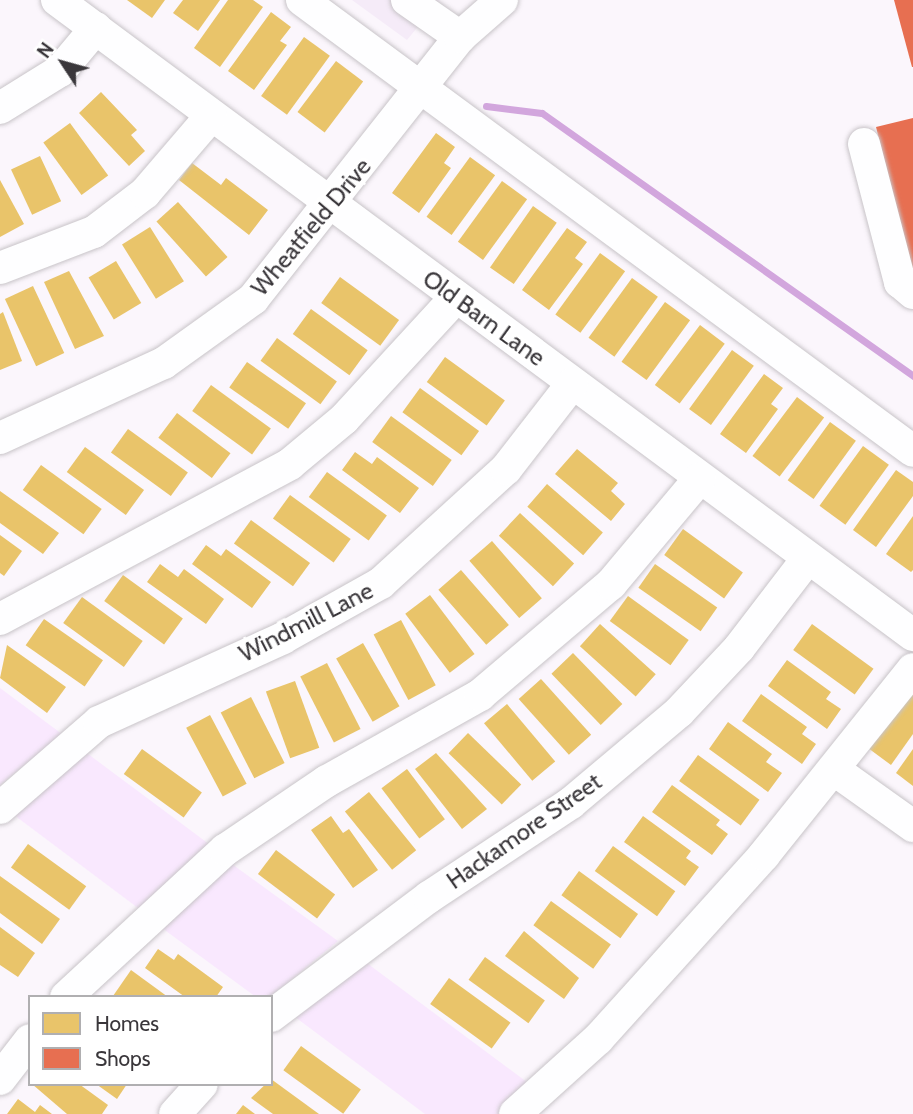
<!DOCTYPE html>
<html>
<head>
<meta charset="utf-8">
<style>
  body { margin:0 }
  #map { position:relative; width:913px; height:1114px; overflow:hidden; background:#fbf6fc; font-family:Cabin,sans-serif }
  div>[style] { position:absolute }
  .built>* { inset:0; background:#f5ebf8 }
  .green>* { inset:0; background:#f9e8fe }
  .homes>* { inset:0; background:#e9c46a; transform-origin:0 0 }
  .shops>* { inset:0; background:#e76f51 }
  .stream>* { height:7px; margin:-3.5px; padding:0 3.5px; transform-origin:3.5px; border-radius:3.5px; background:#d2a6dd }
  .roads { filter:drop-shadow(0 0 2px #c8c4c8) drop-shadow(0 0 2px #c8c4c8) }
  .minor>* { height:32px; margin:-16px; padding:0 16px; transform-origin:16px; border-radius:16px; background:#fefeff }
  span { translate:-50% -50%; white-space:nowrap; text-align:center; line-height:1.15; -webkit-text-stroke:7px #fff; paint-order:stroke }
  .street-label { font-size:24px; color:#3a373b }
  .legend { position:absolute; left:28px; top:995px; width:245px; height:91px; box-sizing:border-box; background:#fff; border:2px solid #b0afb1; margin:0; padding:9px 12px; list-style:none; font-size:21px; color:#3a373b }
  .legend li { display:flex; align-items:center; gap:14px; height:35px }
  .legend b { width:35px; border:2px solid #b0afb1 }
  .north { position:absolute; left:28px; top:28px; width:70px; height:70px; -webkit-text-stroke:5px #fff; paint-order:stroke; rotate:306deg; font-size:19px; font-weight:700; line-height:28px; text-align:center; color:#3a373b }
  .north::after { content:''; display:block; margin:auto; width:24px; height:32px; background:#3a373b; clip-path:polygon(50% 0,100% 100%,50% 72%,0 100%) }
</style>
</head>
<body>
<div id="map">
  <div class="built">
    <div style="clip-path:polygon(352px 0,440px 0,407px 40px)"></div>
  </div>
  <div class="green">
    <div style="clip-path:polygon(0 688px,62px 734px,0 785px)"></div>
    <div style="clip-path:polygon(84px 751px,217px 850px,142px 911px,10px 812px)"></div>
    <div style="clip-path:polygon(225px 859px,338px 941px,270px 997px,256px 997px,151px 920px)"></div>
    <div style="clip-path:polygon(360px 958px,535px 1088px,502px 1114px,425px 1114px,291px 1014px)"></div>
  </div>
  <div class="homes">
    <div style="clip-path:polygon(127px 0,165px 0,152px 18px)"></div>
    <div style="clip-path:polygon(183px 0,220px 0,198px 31px,173px 13px)"></div>
    <div style="clip-path:polygon(228px 0,253px 0,263px 7px,220px 67px,194px 48px)"></div>
    <div style="clip-path:polygon(271px 12px,291px 27px,280px 41px,287px 45px,254px 90px,228px 71px)"></div>
    <div style="left:304px;top:37px;width:32px;height:73px;rotate:36deg"></div>
    <div style="left:336px;top:61px;width:34px;height:64px;rotate:37deg"></div>
    <div style="clip-path:polygon(101px 92px,137px 130px,131px 135px,145px 151px,129px 166px,79px 113px)"></div>
    <div style="left:70px;top:123px;width:65px;height:33px;rotate:54deg"></div>
    <div style="clip-path:polygon(436px 133px,455px 147px,444px 163px,451px 168px,419px 213px,392px 193px)"></div>
    <div style="left:40px;top:156px;width:50px;height:32px;rotate:65deg"></div>
    <div style="left:470px;top:157px;width:31px;height:74px;rotate:36deg"></div>
    <div style="clip-path:polygon(192px 163px,221px 185px,226px 178px,268px 210px,249px 235px,179px 180px)"></div>
    <div style="clip-path:polygon(0 180px,24px 224px,0 237px)"></div>
    <div style="left:502px;top:181px;width:31px;height:75px;rotate:36deg"></div>
    <div style="left:178px;top:202px;width:74px;height:29px;rotate:48deg"></div>
    <div style="left:533px;top:206px;width:29px;height:75px;rotate:35deg"></div>
    <div style="left:150px;top:227px;width:64px;height:33px;rotate:58deg"></div>
    <div style="clip-path:polygon(567px 228px,587px 242px,575px 258px,583px 264px,549px 310px,522px 290px)"></div>
    <div style="left:600px;top:253px;width:31px;height:76px;rotate:36deg"></div>
    <div style="left:116px;top:261px;width:49px;height:32px;rotate:59deg"></div>
    <div style="clip-path:polygon(69px 271px,104px 336px,75px 349px,44px 282px)"></div>
    <div style="left:340px;top:277px;width:73px;height:32px;rotate:36deg"></div>
    <div style="left:632px;top:278px;width:32px;height:74px;rotate:36deg"></div>
    <div style="left:33px;top:286px;width:74px;height:31px;rotate:65deg"></div>
    <div style="left:665px;top:302px;width:31px;height:74px;rotate:36deg"></div>
    <div style="left:311px;top:309px;width:70px;height:31px;rotate:36deg"></div>
    <div style="clip-path:polygon(3px 312px,22px 361px,0 370px,0 314px)"></div>
    <div style="left:700px;top:325px;width:31px;height:75px;rotate:37deg"></div>
    <div style="left:277px;top:338px;width:74px;height:28px;rotate:36deg"></div>
    <div style="left:732px;top:350px;width:27px;height:73px;rotate:36deg"></div>
    <div style="left:445px;top:357px;width:74px;height:31px;rotate:36deg"></div>
    <div style="left:247px;top:362px;width:72px;height:31px;rotate:35deg"></div>
    <div style="clip-path:polygon(764px 374px,783px 388px,771px 404px,778px 409px,746px 453px,720px 434px)"></div>
    <div style="left:211px;top:385px;width:74px;height:32px;rotate:36deg"></div>
    <div style="left:420px;top:388px;width:73px;height:30px;rotate:36deg"></div>
    <div style="left:797px;top:397px;width:34px;height:74px;rotate:37deg"></div>
    <div style="left:177px;top:413px;width:67px;height:31px;rotate:37deg"></div>
    <div style="left:391px;top:416px;width:75px;height:32px;rotate:36deg"></div>
    <div style="left:830px;top:422px;width:32px;height:72px;rotate:36deg"></div>
    <div style="left:128px;top:429px;width:74px;height:29px;rotate:36deg"></div>
    <div style="left:863px;top:446px;width:32px;height:74px;rotate:36deg"></div>
    <div style="left:85px;top:447px;width:73px;height:31px;rotate:36deg"></div>
    <div style="clip-path:polygon(577px 449px,618px 483px,611px 491px,625px 504px,611px 521px,555px 474px)"></div>
    <div style="clip-path:polygon(355px 452px,372px 464px,377px 457px,419px 488px,400px 513px,342px 470px)"></div>
    <div style="left:41px;top:465px;width:75px;height:31px;rotate:36deg"></div>
    <div style="clip-path:polygon(896px 470px,913px 482px,913px 496px,876px 547px,853px 530px)"></div>
    <div style="left:327px;top:472px;width:74px;height:31px;rotate:36deg"></div>
    <div style="left:547px;top:484px;width:74px;height:30px;rotate:41deg"></div>
    <div style="clip-path:polygon(0 491px,59px 533px,43px 554px,0 523px)"></div>
    <div style="left:290px;top:495px;width:75px;height:29px;rotate:36deg"></div>
    <div style="left:520px;top:513px;width:74px;height:31px;rotate:43deg"></div>
    <div style="clip-path:polygon(913px 516px,913px 570px,911px 572px,886px 554px)"></div>
    <div style="left:251px;top:520px;width:73px;height:29px;rotate:36deg"></div>
    <div style="left:683px;top:529px;width:74px;height:32px;rotate:36deg"></div>
    <div style="clip-path:polygon(0 535px,22px 551px,4px 576px,0 573px)"></div>
    <div style="left:492px;top:541px;width:76px;height:30px;rotate:49deg"></div>
    <div style="clip-path:polygon(206px 545px,221px 556px,226px 549px,271px 582px,252px 608px,192px 564px)"></div>
    <div style="clip-path:polygon(160px 564px,178px 577px,184px 569px,224px 599px,206px 624px,147px 582px)"></div>
    <div style="left:655px;top:564px;width:76px;height:29px;rotate:35deg"></div>
    <div style="left:461px;top:570px;width:73px;height:30px;rotate:49deg"></div>
    <div style="left:123px;top:575px;width:74px;height:32px;rotate:36deg"></div>
    <div style="left:430px;top:595px;width:74px;height:31px;rotate:53deg"></div>
    <div style="left:628px;top:596px;width:75px;height:31px;rotate:36deg"></div>
    <div style="left:82px;top:597px;width:75px;height:32px;rotate:36deg"></div>
    <div style="left:44px;top:619px;width:72px;height:32px;rotate:35deg"></div>
    <div style="left:401px;top:620px;width:74px;height:31px;rotate:62deg"></div>
    <div style="left:600px;top:624px;width:75px;height:30px;rotate:42deg"></div>
    <div style="left:812px;top:624px;width:76px;height:32px;rotate:36deg"></div>
    <div style="left:363px;top:643px;width:73px;height:31px;rotate:60deg"></div>
    <div style="clip-path:polygon(7px 645px,66px 687px,47px 713px,0 678px)"></div>
    <div style="left:573px;top:653px;width:71px;height:30px;rotate:46deg"></div>
    <div style="clip-path:polygon(787px 660px,831px 692px,826px 699px,841px 709px,827px 729px,768px 686px)"></div>
    <div style="left:327px;top:663px;width:74px;height:30px;rotate:63deg"></div>
    <div style="left:541px;top:679px;width:75px;height:30px;rotate:48deg"></div>
    <div style="left:295px;top:681px;width:71px;height:31px;rotate:70deg"></div>
    <div style="clip-path:polygon(913px 692px,913px 734px,891px 765px,868px 748px)"></div>
    <div style="clip-path:polygon(761px 694px,807px 727px,802px 734px,816px 744px,802px 764px,742px 721px)"></div>
    <div style="left:251px;top:697px;width:74px;height:34px;rotate:63deg"></div>
    <div style="left:507px;top:704px;width:75px;height:30px;rotate:50deg"></div>
    <div style="left:210px;top:715px;width:78px;height:27px;rotate:62deg"></div>
    <div style="clip-path:polygon(728px 722px,772px 754px,766px 762px,782px 773px,768px 792px,709px 749px)"></div>
    <div style="left:468px;top:733px;width:74px;height:28px;rotate:44deg"></div>
    <div style="left:142px;top:749px;width:74px;height:31px;rotate:36deg"></div>
    <div style="clip-path:polygon(913px 749px,913px 786px,896px 773px)"></div>
    <div style="clip-path:polygon(436px 753px,487px 809px,462px 829px,415px 769px)"></div>
    <div style="left:698px;top:755px;width:76px;height:32px;rotate:36deg"></div>
    <div style="left:407px;top:769px;width:63px;height:32px;rotate:53deg"></div>
    <div style="clip-path:polygon(672px 785px,720px 820px,716px 825px,728px 834px,712px 855px,652px 812px)"></div>
    <div style="left:369px;top:792px;width:75px;height:31px;rotate:51deg"></div>
    <div style="clip-path:polygon(331px 816px,343px 833px,349px 829px,378px 870px,353px 888px,311px 830px)"></div>
    <div style="clip-path:polygon(643px 816px,691px 851px,686px 858px,699px 867px,685px 886px,624px 842px)"></div>
    <div style="left:28px;top:844px;width:72px;height:29px;rotate:36deg"></div>
    <div style="left:613px;top:846px;width:77px;height:31px;rotate:36deg"></div>
    <div style="left:276px;top:850px;width:74px;height:30px;rotate:37deg"></div>
    <div style="left:579px;top:871px;width:73px;height:30px;rotate:36deg"></div>
    <div style="clip-path:polygon(0 876px,60px 919px,42px 944px,0 913px)"></div>
    <div style="left:551px;top:901px;width:74px;height:30px;rotate:36deg"></div>
    <div style="clip-path:polygon(0 927px,35px 953px,18px 977px,0 965px)"></div>
    <div style="clip-path:polygon(524px 931px,579px 978px,564px 999px,505px 956px)"></div>
    <div style="clip-path:polygon(158px 949px,174px 960px,178px 954px,223px 987px,216px 997px,185px 997px,145px 968px)"></div>
    <div style="left:485px;top:957px;width:74px;height:28px;rotate:36deg"></div>
    <div style="clip-path:polygon(131px 970px,168px 997px,113px 996px)"></div>
    <div style="left:449px;top:978px;width:76px;height:32px;rotate:36deg"></div>
    <div style="left:301px;top:1046px;width:74px;height:30px;rotate:36deg"></div>
    <div style="clip-path:polygon(271px 1079px,319px 1114px,273px 1114px,251px 1098px)"></div>
    <div style="clip-path:polygon(32px 1084px,79px 1084px,108px 1105px,102px 1114px,67px 1114px)"></div>
    <div style="clip-path:polygon(96px 1084px,127px 1084px,117px 1099px)"></div>
    <div style="clip-path:polygon(18px 1099px,35px 1112px,40px 1105px,52px 1114px,7px 1114px)"></div>
    <div style="clip-path:polygon(243px 1105px,255px 1114px,236px 1114px)"></div>
  </div>
  <div class="shops">
    <div style="clip-path:polygon(894px 0,913px 0,913px 67px,912px 67px)"></div>
    <div style="clip-path:polygon(913px 118px,913px 273px,912px 273px,876px 127px)"></div>
  </div>
  <div class="stream">
    <div style="left:486px;top:106px;width:56px;rotate:7.1deg"></div>
    <div style="left:542px;top:113px;width:455px;rotate:35.3deg"></div>
  </div>
  <div class="roads">
    <div class="minor">
      <div style="left:57px;top:0;width:1066px;rotate:36.57deg"></div>
      <div style="left:302px;top:0;width:759px;rotate:36.43deg"></div>
      <div style="left:407px;top:0;width:65px;rotate:34.9deg"></div>
      <div style="left:0;top:108px;width:70px;rotate:-31.7deg"></div>
      <div style="left:60px;top:71px;width:56px;rotate:-50.1deg"></div>
      <div style="left:864px;top:144px;width:143px;rotate:75.4deg"></div>
      <div style="left:900px;top:282px;width:17px;rotate:40deg"></div>
      <div style="left:0;top:268px;width:101px;rotate:-21deg"></div>
      <div style="left:94px;top:232px;width:64px;rotate:-37.4deg"></div>
      <div style="left:145px;top:193px;width:101px;rotate:-49.4deg"></div>
      <div style="left:0;top:438px;width:180px;rotate:-24.6deg"></div>
      <div style="left:164px;top:363px;width:110px;rotate:-35.7deg"></div>
      <div style="left:253px;top:299px;width:334px;rotate:-51.7deg"></div>
      <div style="left:460px;top:37px;width:56px;rotate:-41.4deg"></div>
      <div style="left:0;top:619px;width:329px;rotate:-28.1deg"></div>
      <div style="left:290px;top:464px;width:70px;rotate:-39.8deg"></div>
      <div style="left:344px;top:419px;width:166px;rotate:-47.4deg"></div>
      <div style="left:836px;top:771px;width:95px;rotate:35.5deg"></div>
      <div style="left:0;top:808px;width:131px;rotate:-41deg"></div>
      <div style="left:99px;top:722px;width:202px;rotate:-24.5deg"></div>
      <div style="left:283px;top:638px;width:112px;rotate:-29.3deg"></div>
      <div style="left:381px;top:583px;width:169px;rotate:-42.4deg"></div>
      <div style="left:506px;top:469px;width:108px;rotate:-52.2deg"></div>
      <div style="left:66px;top:997px;width:217px;rotate:-42.8deg"></div>
      <div style="left:225px;top:850px;width:123px;rotate:-34.1deg"></div>
      <div style="left:327px;top:781px;width:176px;rotate:-29.3deg"></div>
      <div style="left:480px;top:695px;width:172px;rotate:-40.3deg"></div>
      <div style="left:611px;top:584px;width:138px;rotate:-50deg"></div>
      <div style="left:271px;top:1016px;width:198px;rotate:-37deg"></div>
      <div style="left:429px;top:897px;width:170px;rotate:-33.5deg"></div>
      <div style="left:571px;top:803px;width:141px;rotate:-40.1deg"></div>
      <div style="left:679px;top:712px;width:88px;rotate:-46.8deg"></div>
      <div style="left:739px;top:648px;width:113px;rotate:-52.5deg"></div>
      <div style="left:0;top:1079px;width:49px;rotate:-52.4deg"></div>
      <div style="left:175px;top:1114px;width:40px;rotate:-48deg"></div>
      <div style="left:515px;top:1114px;width:112px;rotate:-42.1deg"></div>
      <div style="left:598px;top:1039px;width:248px;rotate:-47.9deg"></div>
      <div style="left:764px;top:855px;width:238px;rotate:-51.3deg"></div>
    </div>
  </div>
  <div class="street-label">
    <span style="left:311px;top:227px;rotate:-50deg">Wheatfield Drive</span>
    <span style="left:484px;top:318px;rotate:36deg">Old Barn Lane</span>
    <span style="left:306px;top:622px;rotate:-27deg">Windmill Lane</span>
    <span style="left:524px;top:831px;rotate:-35deg">Hackamore Street</span>
  </div>
  <ul class="legend">
  <li><b style="height:19px;background:#e9c46a"></b>Homes</li>
  <li><b style="height:19px;background:#e76f51"></b>Shops</li>
  </ul>
  <div class="north">N</div>
</div>
</body>
</html>
